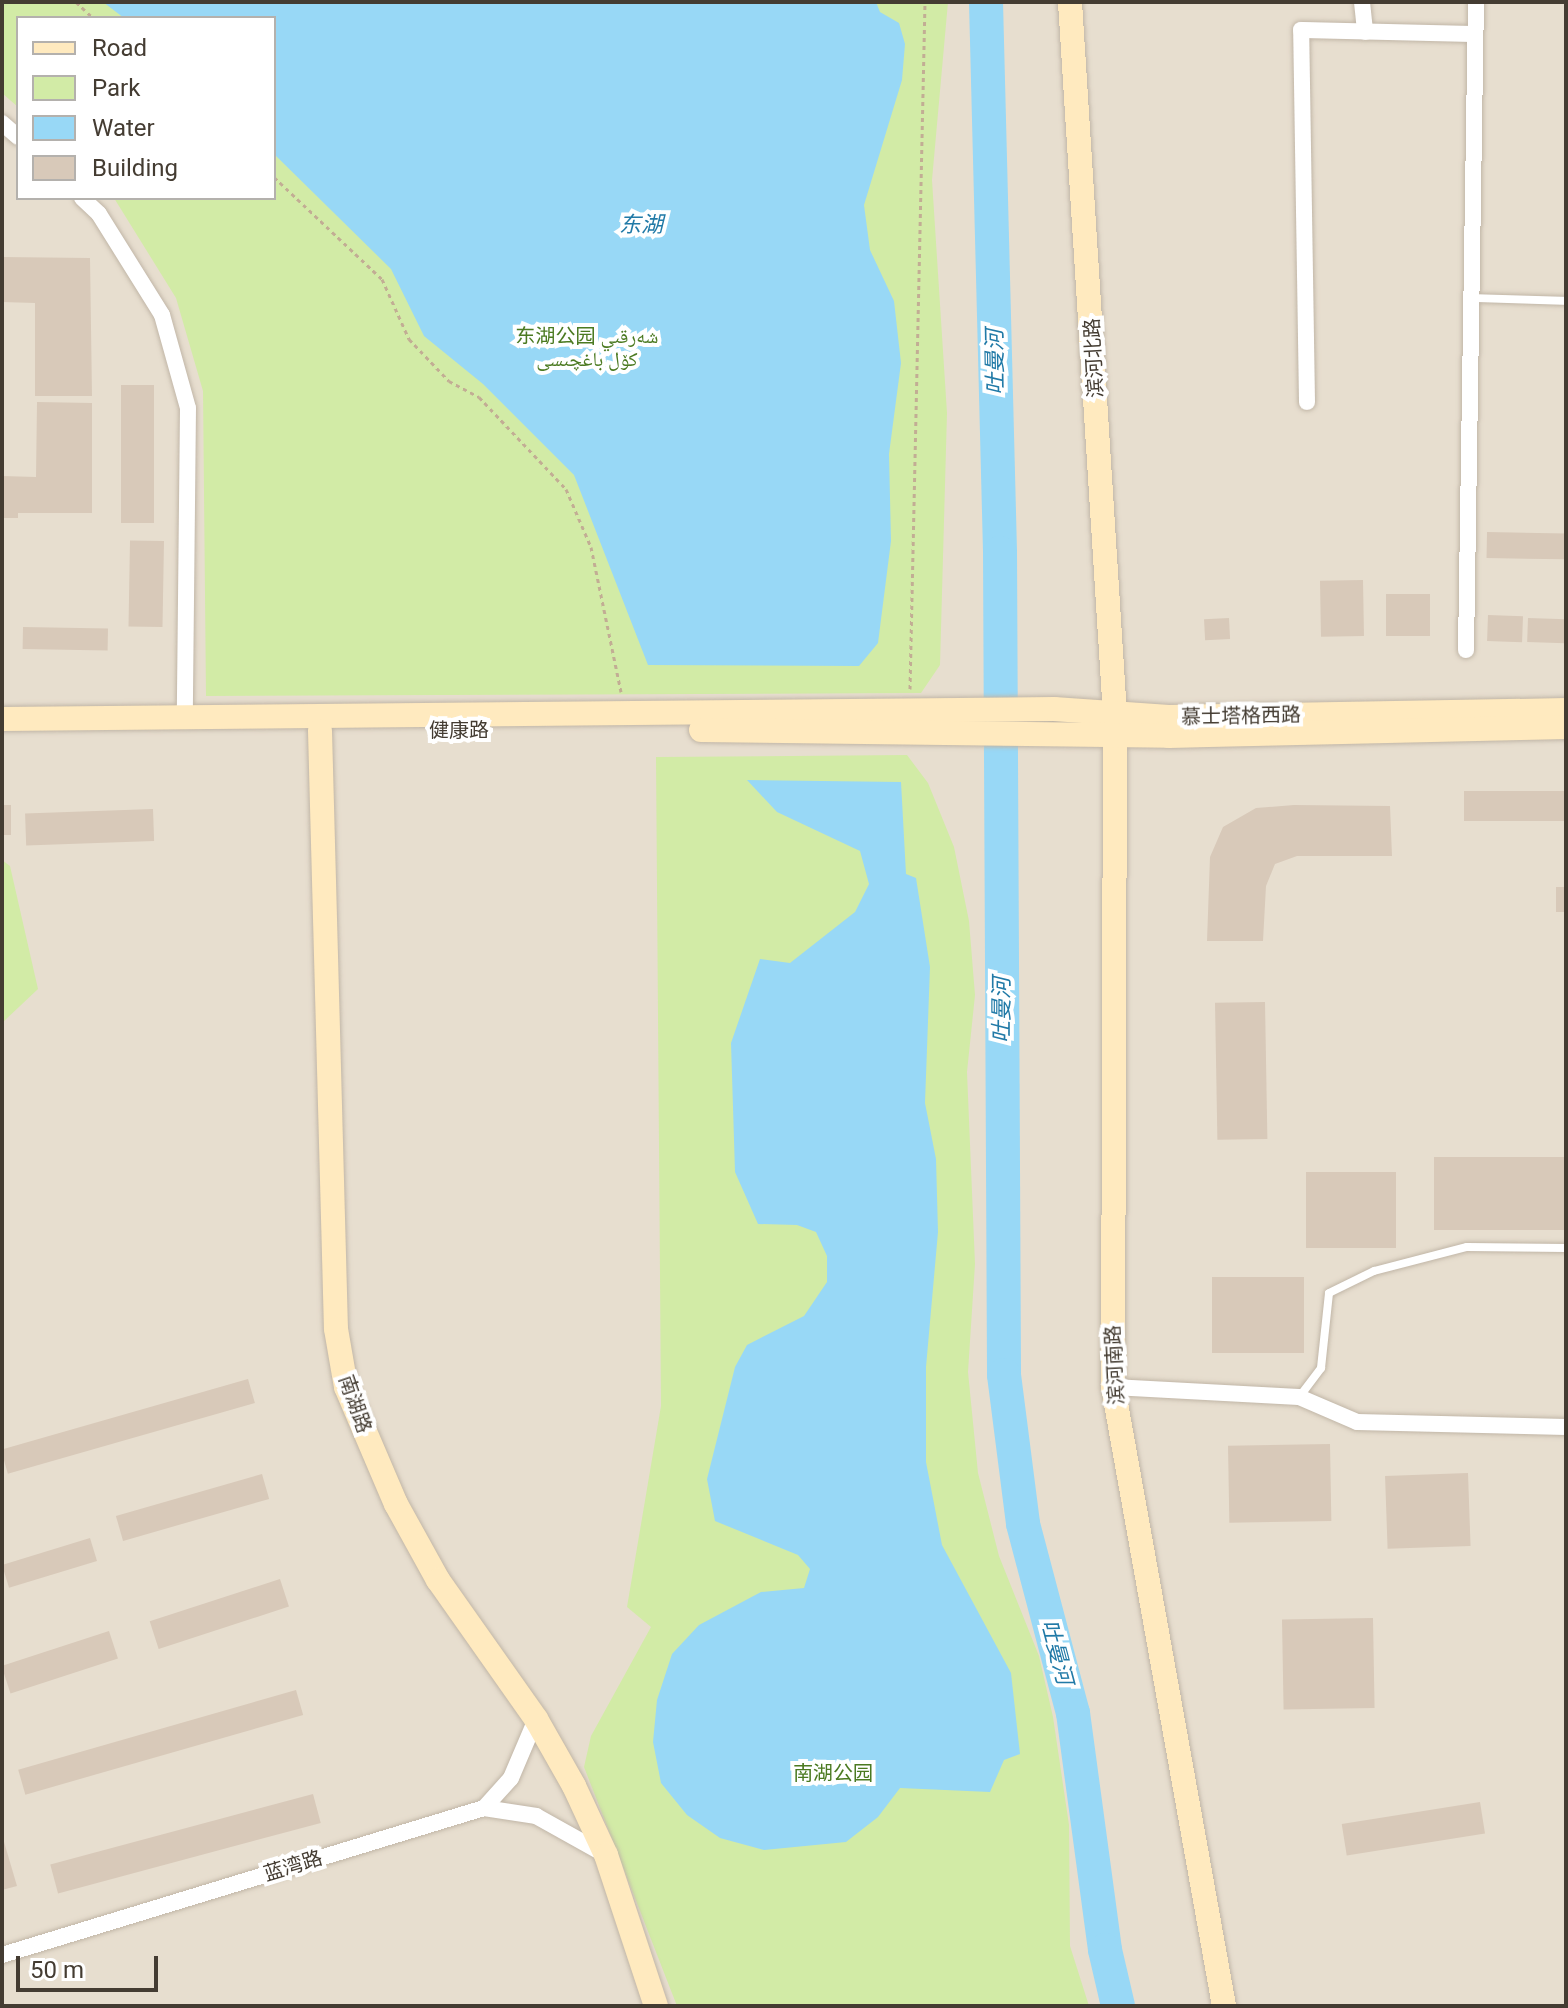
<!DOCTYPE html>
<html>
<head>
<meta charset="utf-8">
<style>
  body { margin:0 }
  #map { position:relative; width:1568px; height:2008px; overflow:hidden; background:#f3ece2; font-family:Roboto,"Noto Naskh Arabic","Noto Sans SC",sans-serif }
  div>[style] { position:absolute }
  .residential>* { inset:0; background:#e7decf }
  .green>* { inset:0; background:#d2eba6 }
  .water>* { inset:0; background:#98d8f6 }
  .river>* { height:34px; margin:-17px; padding:0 17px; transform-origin:17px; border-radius:17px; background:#98d8f6 }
  .building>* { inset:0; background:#d8c9b9; transform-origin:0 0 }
  .path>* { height:3px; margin-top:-1.5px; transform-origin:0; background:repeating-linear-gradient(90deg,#c2ad94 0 4px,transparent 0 8px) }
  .roads { filter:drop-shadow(0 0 2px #c1b6a7) drop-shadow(0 0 2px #c1b6a7) }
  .lane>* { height:8px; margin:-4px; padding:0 4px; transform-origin:4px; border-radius:4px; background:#fff }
  .street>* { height:16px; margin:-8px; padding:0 8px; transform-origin:8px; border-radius:8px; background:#fff }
  .secondary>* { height:24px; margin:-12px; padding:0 12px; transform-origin:12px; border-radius:12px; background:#ffeabf }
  span { translate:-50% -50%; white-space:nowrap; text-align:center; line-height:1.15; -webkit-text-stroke:8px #fff; paint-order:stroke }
  .park-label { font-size:20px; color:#4b7a21 }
  .street-label { font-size:20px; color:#443c32 }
  .water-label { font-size:22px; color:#217aa7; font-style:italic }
  .frame { position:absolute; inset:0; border:4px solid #443c32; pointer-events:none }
  .legend { position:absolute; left:16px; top:16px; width:260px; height:184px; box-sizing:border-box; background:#fff; border:2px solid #b4b1ad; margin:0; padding:10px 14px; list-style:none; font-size:24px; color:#443c32 }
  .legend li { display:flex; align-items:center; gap:16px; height:40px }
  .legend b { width:40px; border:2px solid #b4b1ad }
  .scale { position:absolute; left:16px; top:1956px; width:142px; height:36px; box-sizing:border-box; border:4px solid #443c32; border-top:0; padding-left:10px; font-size:24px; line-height:28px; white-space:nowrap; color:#443c32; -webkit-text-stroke:6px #fff; paint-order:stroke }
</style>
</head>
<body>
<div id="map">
  <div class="residential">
    <div style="clip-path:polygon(evenodd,2px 2px,1566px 2px,1566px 2006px,2px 2006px,2px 2px,18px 18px,274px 18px,274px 198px,18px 198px,18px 18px)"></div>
  </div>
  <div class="green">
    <div style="clip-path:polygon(2px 2px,948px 2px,932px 180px,947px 413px,940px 665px,921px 693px,206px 696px,203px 391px,176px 298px,114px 198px,274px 198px,274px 18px,18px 18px,18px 107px,2px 93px)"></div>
    <div style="clip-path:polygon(907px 755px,928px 783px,954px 847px,969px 921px,975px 995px,967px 1072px,975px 1264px,968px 1372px,978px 1473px,999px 1556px,1039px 1656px,1053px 1717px,1069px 1825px,1070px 1946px,1089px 2006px,677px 2006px,584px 1767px,591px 1736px,651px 1627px,627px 1607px,661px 1406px,656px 757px)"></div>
    <div style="clip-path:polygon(2px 860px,10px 866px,38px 989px,2px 1023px)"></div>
  </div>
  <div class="water">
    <div style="clip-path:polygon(103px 2px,876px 2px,880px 12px,899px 23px,905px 44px,902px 80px,864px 205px,870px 250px,894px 301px,901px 363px,889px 454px,891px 541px,878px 643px,859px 666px,648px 665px,574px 475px,483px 384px,424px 336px,391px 269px,274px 154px,274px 18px,124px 18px)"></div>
    <div style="clip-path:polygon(747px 780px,901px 782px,906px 874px,916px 878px,930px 967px,925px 1103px,936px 1159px,938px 1232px,926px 1367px,926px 1462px,942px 1545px,1011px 1673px,1020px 1754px,1004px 1760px,990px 1792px,900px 1788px,878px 1817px,846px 1842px,764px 1850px,720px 1838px,687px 1815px,661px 1783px,653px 1742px,657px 1700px,672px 1654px,699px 1625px,761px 1592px,804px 1588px,810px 1569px,798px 1555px,715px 1521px,707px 1479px,735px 1367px,747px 1345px,804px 1316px,827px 1282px,827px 1256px,816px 1232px,797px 1225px,758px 1224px,735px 1172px,731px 1043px,760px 959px,790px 963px,855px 912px,869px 884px,860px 851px,777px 812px)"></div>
  </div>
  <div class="river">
    <div style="left:986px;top:2px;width:551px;rotate:88.54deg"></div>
    <div style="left:1000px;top:553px;width:822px;rotate:89.72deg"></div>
    <div style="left:1004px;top:1375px;width:150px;rotate:82.7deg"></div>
    <div style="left:1023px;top:1524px;width:196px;rotate:75.2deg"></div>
    <div style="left:1073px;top:1713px;width:239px;rotate:82.3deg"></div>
    <div style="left:1105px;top:1950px;width:57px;rotate:76.9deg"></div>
  </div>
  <div class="building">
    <div style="clip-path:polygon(2px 257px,90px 258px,92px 396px,35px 396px,35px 303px,2px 302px)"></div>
    <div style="left:121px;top:385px;width:33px;height:138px"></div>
    <div style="clip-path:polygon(37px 402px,92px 403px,92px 513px,18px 513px,18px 518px,2px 518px,2px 476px,36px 477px)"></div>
    <div style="left:1487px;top:532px;width:79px;height:26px;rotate:1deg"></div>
    <div style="left:164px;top:541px;width:86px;height:34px;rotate:91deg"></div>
    <div style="left:1363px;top:580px;width:56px;height:43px;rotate:89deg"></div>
    <div style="left:1386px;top:594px;width:44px;height:42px"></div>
    <div style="left:1488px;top:615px;width:35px;height:26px;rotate:2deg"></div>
    <div style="left:1229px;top:618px;width:21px;height:25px;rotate:87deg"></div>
    <div style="left:1528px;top:618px;width:38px;height:24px;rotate:2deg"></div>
    <div style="left:23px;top:627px;width:85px;height:22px;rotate:1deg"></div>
    <div style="left:1464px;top:791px;width:102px;height:30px"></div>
    <div style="left:2px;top:805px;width:9px;height:30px"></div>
    <div style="clip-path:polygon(1294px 805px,1390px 806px,1392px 856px,1297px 856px,1275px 864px,1266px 886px,1263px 941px,1207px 941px,1210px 857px,1223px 827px,1256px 808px)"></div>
    <div style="left:153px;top:809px;width:32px;height:128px;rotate:88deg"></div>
    <div style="left:1556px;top:887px;width:10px;height:25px"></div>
    <div style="left:1265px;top:1002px;width:137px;height:50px;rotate:89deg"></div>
    <div style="left:1566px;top:1157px;width:73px;height:132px;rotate:90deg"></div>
    <div style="left:1396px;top:1172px;width:76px;height:90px;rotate:90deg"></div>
    <div style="left:1304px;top:1277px;width:76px;height:92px;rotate:90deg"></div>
    <div style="left:248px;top:1379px;width:25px;height:257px;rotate:74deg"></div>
    <div style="left:1330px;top:1444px;width:77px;height:102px;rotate:89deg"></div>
    <div style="left:1468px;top:1473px;width:73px;height:83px;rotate:88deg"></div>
    <div style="left:262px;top:1474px;width:26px;height:152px;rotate:74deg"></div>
    <div style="left:90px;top:1538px;width:24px;height:92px;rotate:73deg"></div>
    <div style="left:280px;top:1579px;width:29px;height:137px;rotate:72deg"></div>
    <div style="left:1373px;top:1618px;width:90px;height:91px;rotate:89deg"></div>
    <div style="left:109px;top:1631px;width:29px;height:113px;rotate:72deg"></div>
    <div style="left:296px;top:1690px;width:26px;height:289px;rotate:74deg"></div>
    <div style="left:313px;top:1794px;width:30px;height:272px;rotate:75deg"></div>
    <div style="left:1480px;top:1802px;width:32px;height:140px;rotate:81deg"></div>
    <div style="clip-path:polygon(2px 1835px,17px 1886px,2px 1890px)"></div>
  </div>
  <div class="path">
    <div style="left:76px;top:2px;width:23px;rotate:43deg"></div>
    <div style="left:274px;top:177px;width:149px;rotate:43.4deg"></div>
    <div style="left:382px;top:279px;width:66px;rotate:65.8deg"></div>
    <div style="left:409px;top:339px;width:58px;rotate:46.4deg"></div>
    <div style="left:449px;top:381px;width:34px;rotate:28deg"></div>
    <div style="left:479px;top:397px;width:127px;rotate:46.6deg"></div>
    <div style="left:566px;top:489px;width:63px;rotate:66.7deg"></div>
    <div style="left:591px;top:547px;width:148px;rotate:78.3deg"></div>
    <div style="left:910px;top:689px;width:687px;rotate:-88.75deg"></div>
  </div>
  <div class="roads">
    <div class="lane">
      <div style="left:1473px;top:298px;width:93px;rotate:1.8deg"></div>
      <div style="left:1300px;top:1396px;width:35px;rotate:-53deg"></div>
      <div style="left:1321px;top:1368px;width:75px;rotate:-83.9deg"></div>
      <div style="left:1329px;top:1293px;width:50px;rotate:-26.1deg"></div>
      <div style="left:1374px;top:1271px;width:96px;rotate:-14.5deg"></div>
      <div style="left:1467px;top:1247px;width:99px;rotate:0.6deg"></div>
    </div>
    <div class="street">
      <div style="left:1362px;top:2px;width:30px;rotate:84deg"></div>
      <div style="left:2px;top:123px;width:21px;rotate:41deg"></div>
      <div style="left:82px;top:198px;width:23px;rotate:43deg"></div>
      <div style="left:99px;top:214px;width:119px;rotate:58deg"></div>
      <div style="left:162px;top:315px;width:97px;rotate:74.4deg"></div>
      <div style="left:188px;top:408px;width:309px;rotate:90.6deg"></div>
      <div style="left:1307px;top:402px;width:372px;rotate:-90.9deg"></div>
      <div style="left:1301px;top:30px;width:174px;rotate:1.3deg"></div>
      <div style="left:1466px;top:650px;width:648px;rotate:-89.12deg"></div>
      <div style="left:1113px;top:1387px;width:186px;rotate:3.1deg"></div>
      <div style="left:1299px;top:1397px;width:63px;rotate:23.3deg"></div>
      <div style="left:1357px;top:1422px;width:209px;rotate:1.4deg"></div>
      <div style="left:484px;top:1808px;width:53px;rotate:8.7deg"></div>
      <div style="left:536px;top:1816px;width:78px;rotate:29.2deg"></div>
      <div style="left:2px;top:1955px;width:504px;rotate:-16.96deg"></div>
      <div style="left:484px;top:1808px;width:40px;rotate:-48deg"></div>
      <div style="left:511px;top:1778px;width:64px;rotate:-67deg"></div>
    </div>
    <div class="secondary">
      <div style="left:1070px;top:2px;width:714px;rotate:86.39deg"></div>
      <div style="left:1115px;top:715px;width:672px;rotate:90.17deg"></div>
      <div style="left:1113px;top:1387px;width:629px;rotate:79.83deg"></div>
      <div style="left:2px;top:719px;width:1052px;rotate:-0.54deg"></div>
      <div style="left:1054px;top:709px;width:115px;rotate:4deg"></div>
      <div style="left:1169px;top:717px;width:397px;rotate:-1deg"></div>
      <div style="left:701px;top:730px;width:468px;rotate:0.7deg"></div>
      <div style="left:1169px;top:736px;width:397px;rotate:-1.3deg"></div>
      <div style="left:320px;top:731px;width:598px;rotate:88.47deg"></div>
      <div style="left:336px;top:1329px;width:59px;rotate:80.2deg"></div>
      <div style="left:346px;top:1387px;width:127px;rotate:66.9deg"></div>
      <div style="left:396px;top:1504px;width:87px;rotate:61.1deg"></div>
      <div style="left:438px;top:1580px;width:170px;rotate:54.8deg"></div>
      <div style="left:536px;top:1719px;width:77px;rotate:60.4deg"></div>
      <div style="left:574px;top:1786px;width:76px;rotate:65.1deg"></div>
      <div style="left:606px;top:1855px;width:159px;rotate:71.7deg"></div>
    </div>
  </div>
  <div class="park-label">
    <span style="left:587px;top:348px">东湖公园 شەرقىي<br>كۆل باغچىسى</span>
    <span style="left:833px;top:1773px">南湖公园</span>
  </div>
  <div class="street-label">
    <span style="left:1094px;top:358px;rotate:-93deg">滨河北路</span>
    <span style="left:1241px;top:716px;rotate:-1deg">慕士塔格西路</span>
    <span style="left:459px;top:730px">健康路</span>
    <span style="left:1115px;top:1365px;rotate:-93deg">滨河南路</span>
    <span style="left:355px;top:1404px;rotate:71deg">南湖路</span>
    <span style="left:293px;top:1866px;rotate:-17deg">蓝湾路</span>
  </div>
  <div class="water-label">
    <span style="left:641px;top:225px">东湖</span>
    <span style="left:995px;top:362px;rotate:-91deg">吐曼河</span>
    <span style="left:1002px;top:1010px;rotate:-90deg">吐曼河</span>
    <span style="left:1057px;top:1652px;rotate:75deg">吐曼河</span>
  </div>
  <div class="frame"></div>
  <ul class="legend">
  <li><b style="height:10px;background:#ffeabf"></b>Road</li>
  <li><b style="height:22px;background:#d2eba6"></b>Park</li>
  <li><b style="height:22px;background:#98d8f6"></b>Water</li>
  <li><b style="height:22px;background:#d8c9b9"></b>Building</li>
  </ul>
  <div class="scale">50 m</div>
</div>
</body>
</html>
